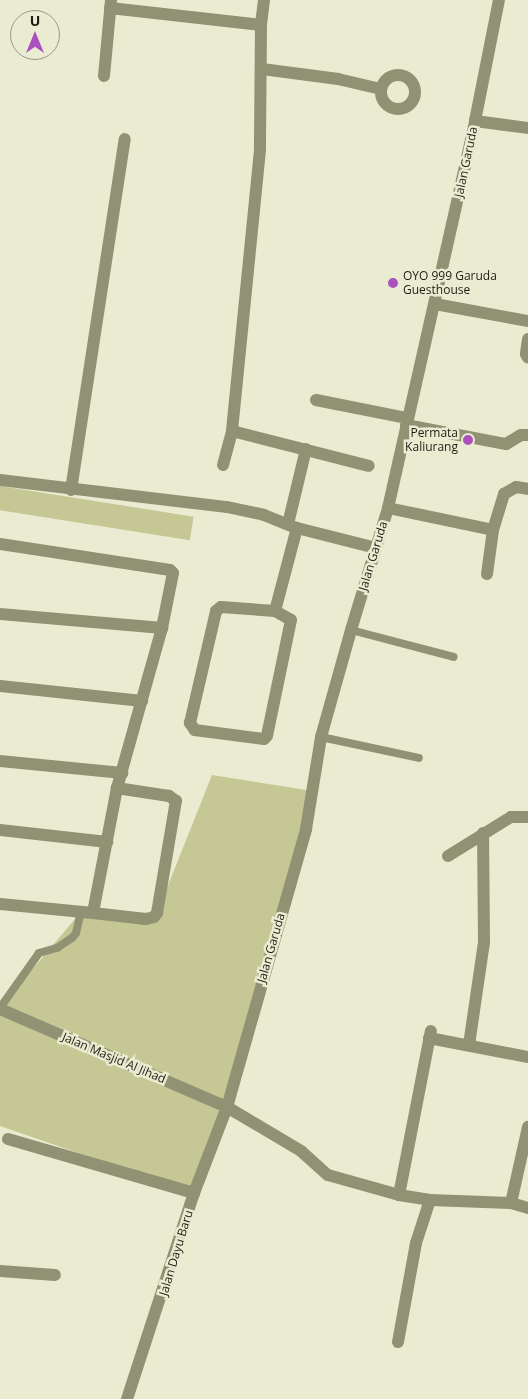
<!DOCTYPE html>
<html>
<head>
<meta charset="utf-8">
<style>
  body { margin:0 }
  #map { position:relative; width:528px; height:1399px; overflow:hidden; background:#eaecd2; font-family:"Open Sans",sans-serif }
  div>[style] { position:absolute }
  .green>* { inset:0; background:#c5c794; transform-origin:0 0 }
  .lane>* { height:8px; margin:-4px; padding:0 4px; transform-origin:4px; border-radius:4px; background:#909274 }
  .street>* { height:12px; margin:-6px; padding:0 6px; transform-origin:6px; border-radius:6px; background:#909274 }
  .street>.ring { margin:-6px; padding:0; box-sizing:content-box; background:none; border:12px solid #909274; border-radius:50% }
  .dots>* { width:14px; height:14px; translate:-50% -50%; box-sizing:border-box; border:2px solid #eaecd2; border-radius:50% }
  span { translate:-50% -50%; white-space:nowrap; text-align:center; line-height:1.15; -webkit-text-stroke:5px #eaecd2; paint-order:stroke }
  .street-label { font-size:12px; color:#1d1d14 }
  .poi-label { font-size:12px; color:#1d1d14 }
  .left { translate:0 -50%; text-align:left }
  .right { translate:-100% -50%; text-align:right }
  .north { position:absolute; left:10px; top:10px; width:50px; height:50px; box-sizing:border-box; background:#eaecd2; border:1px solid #989986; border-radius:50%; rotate:0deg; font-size:14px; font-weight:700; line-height:20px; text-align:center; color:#1d1d14 }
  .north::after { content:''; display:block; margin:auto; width:18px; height:22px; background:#aa51be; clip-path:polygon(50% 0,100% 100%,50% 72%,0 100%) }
</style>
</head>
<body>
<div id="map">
  <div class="green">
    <div style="left:0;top:486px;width:196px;height:24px;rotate:9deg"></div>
    <div style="clip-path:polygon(212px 775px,313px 791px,306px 829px,194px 1193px,0 1126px,0 1003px,3px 1004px,81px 912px,157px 913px)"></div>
  </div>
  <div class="lane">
    <div style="left:351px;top:630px;width:106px;rotate:14.7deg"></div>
    <div style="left:321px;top:737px;width:100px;rotate:12.1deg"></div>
    <div style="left:0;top:1008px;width:67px;rotate:-54.7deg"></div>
    <div style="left:39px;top:953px;width:19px;rotate:-16deg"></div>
    <div style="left:57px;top:948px;width:18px;rotate:-34deg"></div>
    <div style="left:72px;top:938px;width:6px;rotate:-51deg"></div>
    <div style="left:76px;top:933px;width:22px;rotate:-77deg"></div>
  </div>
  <div class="street">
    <div style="left:264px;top:0;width:25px;rotate:97deg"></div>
    <div style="left:261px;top:25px;width:125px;rotate:90.5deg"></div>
    <div style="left:260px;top:150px;width:282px;rotate:95.7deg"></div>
    <div style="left:232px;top:431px;width:141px;rotate:14.3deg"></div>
    <div style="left:110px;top:8px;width:152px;rotate:6.4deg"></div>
    <div style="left:262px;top:69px;width:77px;rotate:7.5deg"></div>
    <div style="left:338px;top:79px;width:44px;rotate:13.1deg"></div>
    <div class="ring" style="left:381px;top:75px;width:22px;height:22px"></div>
    <div style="left:104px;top:76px;width:76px;rotate:-84.7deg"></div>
    <div style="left:475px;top:121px;width:53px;rotate:7.5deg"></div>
    <div style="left:435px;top:304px;width:95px;rotate:10.4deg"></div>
    <div style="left:528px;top:339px;width:15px;rotate:98deg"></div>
    <div style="left:526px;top:354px;width:4px;rotate:63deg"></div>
    <div style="left:316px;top:400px;width:93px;rotate:11.2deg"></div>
    <div style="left:406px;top:425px;width:102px;rotate:10.8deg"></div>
    <div style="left:506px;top:444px;width:17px;rotate:-31deg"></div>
    <div style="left:521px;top:435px;width:7px"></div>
    <div style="left:223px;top:465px;width:35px;rotate:-75deg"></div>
    <div style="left:0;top:480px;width:229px;rotate:6.8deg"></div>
    <div style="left:227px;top:507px;width:38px;rotate:12deg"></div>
    <div style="left:264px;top:515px;width:35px;rotate:22deg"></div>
    <div style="left:297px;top:528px;width:81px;rotate:14.2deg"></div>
    <div style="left:71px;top:490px;width:355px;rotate:-81.3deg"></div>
    <div style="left:388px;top:508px;width:107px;rotate:11.8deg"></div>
    <div style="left:493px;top:530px;width:38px;rotate:-73deg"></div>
    <div style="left:504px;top:494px;width:14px;rotate:-30deg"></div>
    <div style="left:516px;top:487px;width:12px;rotate:9deg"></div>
    <div style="left:288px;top:524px;width:77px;rotate:-76.5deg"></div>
    <div style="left:0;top:544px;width:172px;rotate:8.7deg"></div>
    <div style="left:170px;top:570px;width:4px;rotate:45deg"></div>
    <div style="left:173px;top:573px;width:56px;rotate:101.3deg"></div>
    <div style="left:162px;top:628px;width:166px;rotate:105.7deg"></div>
    <div style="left:117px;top:788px;width:127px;rotate:100.9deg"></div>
    <div style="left:93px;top:913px;width:93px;rotate:-174.5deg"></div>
    <div style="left:487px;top:574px;width:44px;rotate:-82.2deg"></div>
    <div style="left:221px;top:607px;width:54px;rotate:4.2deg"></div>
    <div style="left:275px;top:611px;width:18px;rotate:29deg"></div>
    <div style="left:291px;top:620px;width:118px;rotate:101.7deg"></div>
    <div style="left:267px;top:736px;width:4px;rotate:135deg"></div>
    <div style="left:264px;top:739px;width:70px;rotate:-172.6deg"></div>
    <div style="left:195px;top:730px;width:9px;rotate:-126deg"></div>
    <div style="left:190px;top:723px;width:115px;rotate:-76.9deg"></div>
    <div style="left:216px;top:611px;width:6px;rotate:-39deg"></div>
    <div style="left:275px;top:611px;width:86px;rotate:-75.2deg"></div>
    <div style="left:0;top:614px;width:163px;rotate:4.9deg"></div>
    <div style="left:0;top:686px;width:143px;rotate:6deg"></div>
    <div style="left:0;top:761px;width:123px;rotate:5.6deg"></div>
    <div style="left:0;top:830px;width:108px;rotate:6.4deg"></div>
    <div style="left:448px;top:856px;width:74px;rotate:-31.8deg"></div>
    <div style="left:511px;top:817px;width:17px"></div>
    <div style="left:93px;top:913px;width:53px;rotate:6.5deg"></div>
    <div style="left:146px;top:919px;width:8px;rotate:-14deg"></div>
    <div style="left:154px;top:917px;width:5px;rotate:-53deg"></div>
    <div style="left:157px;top:913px;width:114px;rotate:-80.4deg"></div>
    <div style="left:176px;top:801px;width:9px;rotate:-144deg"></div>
    <div style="left:169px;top:796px;width:53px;rotate:-171.3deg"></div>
    <div style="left:0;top:1009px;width:247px;rotate:23.4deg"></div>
    <div style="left:227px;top:1107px;width:86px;rotate:30.7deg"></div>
    <div style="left:301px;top:1151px;width:36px;rotate:42deg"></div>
    <div style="left:328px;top:1175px;width:74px;rotate:15.7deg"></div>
    <div style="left:399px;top:1195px;width:31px;rotate:9deg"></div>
    <div style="left:430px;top:1200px;width:81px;rotate:2.1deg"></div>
    <div style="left:511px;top:1203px;width:18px;rotate:16deg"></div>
    <div style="left:429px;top:1038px;width:101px;rotate:10.9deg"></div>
    <div style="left:469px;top:1045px;width:104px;rotate:-81.7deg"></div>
    <div style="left:484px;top:942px;width:109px;rotate:-90.5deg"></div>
    <div style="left:8px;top:1139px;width:194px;rotate:16.2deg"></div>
    <div style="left:399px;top:1195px;width:167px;rotate:-79deg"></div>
    <div style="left:511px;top:1203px;width:78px;rotate:-77.4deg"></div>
    <div style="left:0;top:1271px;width:55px;rotate:4.2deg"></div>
    <div style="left:398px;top:1342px;width:101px;rotate:-79.7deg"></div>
    <div style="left:416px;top:1243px;width:45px;rotate:-72deg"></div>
    <div style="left:127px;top:1399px;width:217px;rotate:-72deg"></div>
    <div style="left:194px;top:1193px;width:92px;rotate:-69deg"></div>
    <div style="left:227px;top:1107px;width:289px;rotate:-74.1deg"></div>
    <div style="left:306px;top:829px;width:93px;rotate:-80.7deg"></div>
    <div style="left:321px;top:737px;width:111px;rotate:-74.3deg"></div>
    <div style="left:351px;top:630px;width:127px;rotate:-73.1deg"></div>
    <div style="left:388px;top:508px;width:397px;rotate:-77.3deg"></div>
    <div style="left:475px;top:121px;width:123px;rotate:-78.8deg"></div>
  </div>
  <div class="dots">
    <div style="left:393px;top:283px;background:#aa51be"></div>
    <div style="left:468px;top:440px;background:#aa51be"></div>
  </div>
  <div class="street-label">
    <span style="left:466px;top:162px;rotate:-78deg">Jalan Garuda</span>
    <span style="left:373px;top:556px;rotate:-73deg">Jalan Garuda</span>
    <span style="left:271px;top:948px;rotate:-74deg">Jalan Garuda</span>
    <span style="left:114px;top:1058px;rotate:23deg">Jalan Masjid Al Jihad</span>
    <span style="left:176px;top:1253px;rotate:-73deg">Jalan Dayu Baru</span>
  </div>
  <div class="poi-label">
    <span class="left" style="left:403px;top:283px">OYO 999 Garuda<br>Guesthouse</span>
    <span class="right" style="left:458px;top:440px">Permata<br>Kaliurang</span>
  </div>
  <div class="north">U</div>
</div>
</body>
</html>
